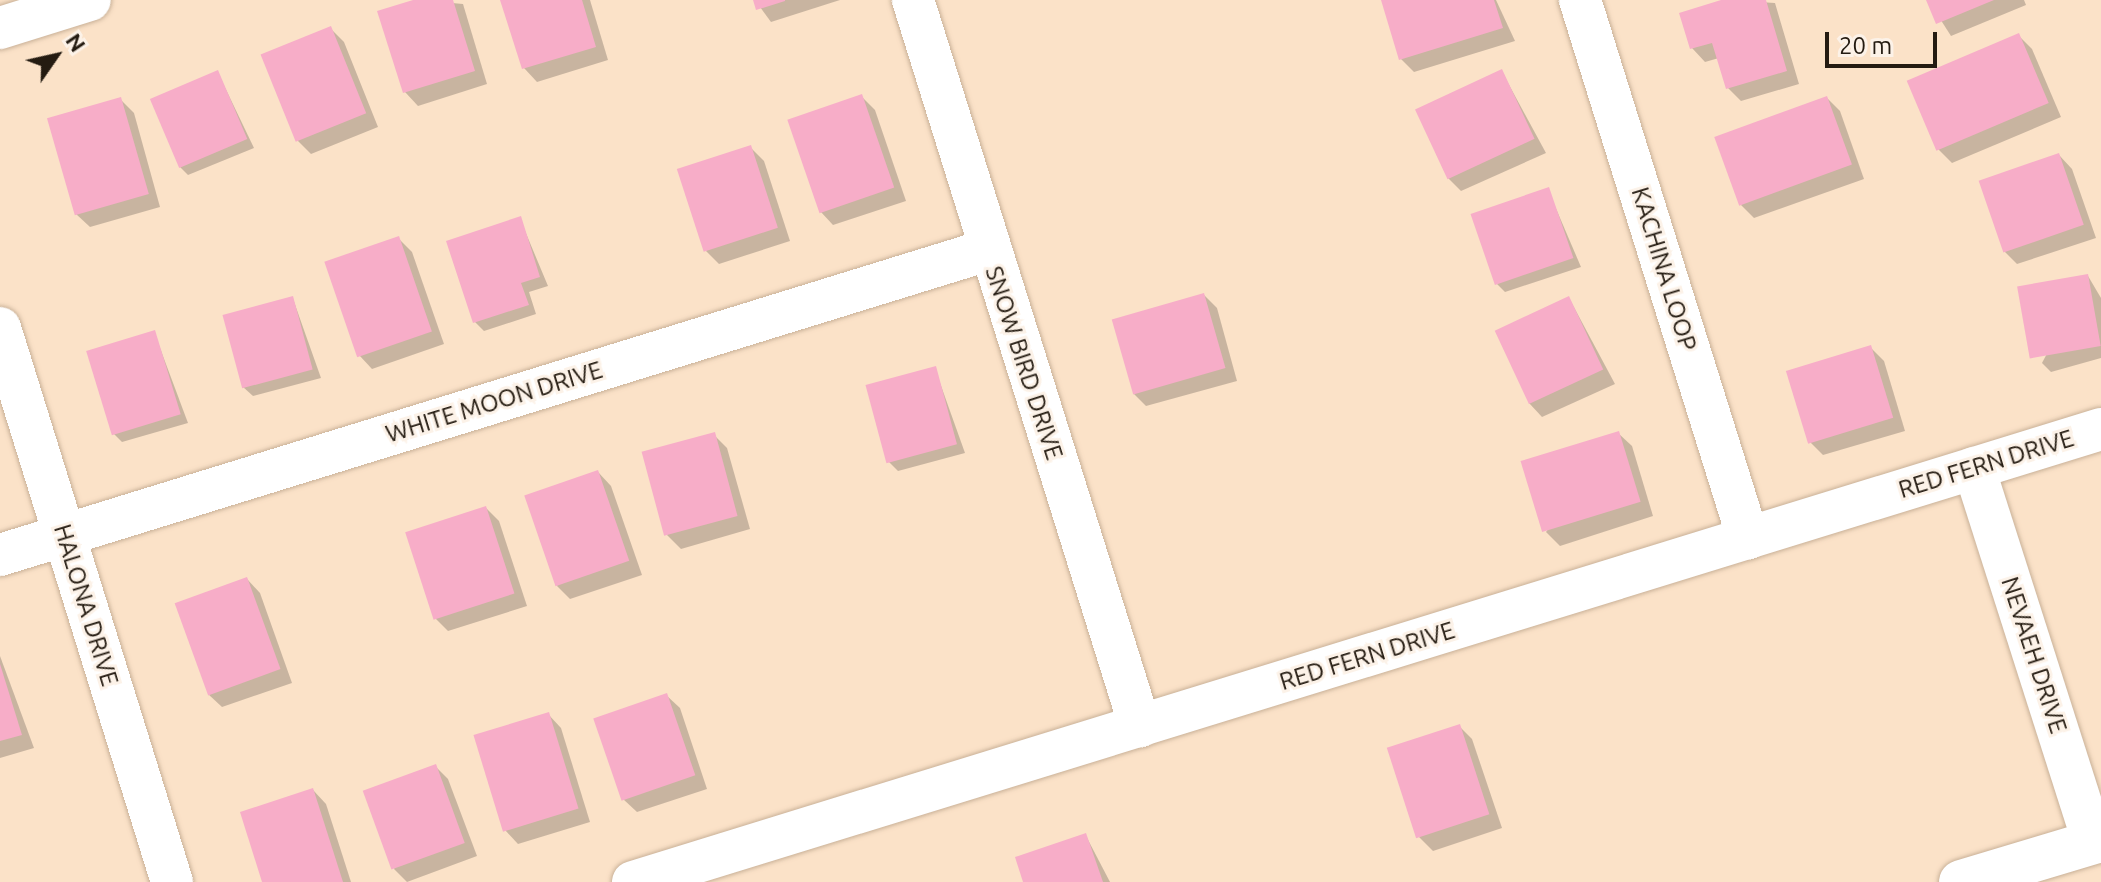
<!DOCTYPE html>
<html>
<head>
<meta charset="utf-8">
<style>
  body { margin:0 }
  #map { position:relative; width:2101px; height:882px; overflow:hidden; background:#fbe2c8; font-family:Ubuntu,sans-serif }
  div>[style] { position:absolute }
  .shadow>* { inset:0; background:#0003 }
  .building>* { inset:0; background:#f7adc8; transform-origin:0 0 }
  .roads { filter:drop-shadow(0 0 2px #c9b198) drop-shadow(0 0 2px #c9b198) }
  .street>* { height:42px; margin:-21px; padding:0 21px; transform-origin:21px; border-radius:21px; background:#fff }
  .secondary>* { height:44px; margin:-22px; padding:0 22px; transform-origin:22px; border-radius:22px; background:#fff }
  span { translate:-50% -50%; white-space:nowrap; text-align:center; line-height:1.15; -webkit-text-stroke:6px #fcf2e8; paint-order:stroke }
  .street-label { font-size:24px; color:#241b11 }
  .north { position:absolute; left:16px; top:16px; width:80px; height:80px; -webkit-text-stroke:6px #fcf2e8; paint-order:stroke; rotate:56deg; font-size:22px; font-weight:700; line-height:32px; text-align:center; color:#241b11 }
  .north::after { content:''; display:block; margin:auto; width:28px; height:36px; background:#241b11; clip-path:polygon(50% 0,100% 100%,50% 72%,0 100%) }
  .scale { position:absolute; left:1825px; top:32px; width:112px; height:36px; box-sizing:border-box; border:4px solid #241b11; border-top:0; padding-left:10px; font-size:24px; line-height:28px; white-space:nowrap; color:#241b11; -webkit-text-stroke:6px #fcf2e8; paint-order:stroke }
</style>
</head>
<body>
<div id="map">
  <div class="shadow">
    <div style="clip-path:polygon(420px 0,463px 4px,487px 84px,418px 106px,405px 92px)"></div>
    <div style="clip-path:polygon(502px 0,590px 0,608px 60px,537px 82px,524px 68px)"></div>
    <div style="clip-path:polygon(755px 0,840px 0,771px 22px)"></div>
    <div style="clip-path:polygon(1383px 0,1496px 0,1515px 41px,1414px 72px,1401px 59px)"></div>
    <div style="clip-path:polygon(1728px 0,1775px 3px,1799px 84px,1741px 101px,1728px 88px,1719px 58px,1705px 62px,1692px 48px)"></div>
    <div style="clip-path:polygon(1928px 0,2024px 0,2026px 5px,1951px 36px)"></div>
    <div style="clip-path:polygon(331px 29px,344px 42px,378px 127px,311px 154px,297px 140px)"></div>
    <div style="clip-path:polygon(2019px 36px,2032px 49px,2061px 117px,1952px 163px,1938px 149px)"></div>
    <div style="clip-path:polygon(1502px 72px,1546px 153px,1461px 191px,1447px 177px)"></div>
    <div style="clip-path:polygon(218px 73px,254px 148px,188px 175px,179px 166px)"></div>
    <div style="clip-path:polygon(862px 97px,875px 110px,906px 201px,833px 225px,820px 211px,790px 121px)"></div>
    <div style="clip-path:polygon(1827px 98px,1840px 111px,1864px 179px,1754px 218px,1741px 205px)"></div>
    <div style="clip-path:polygon(120px 99px,134px 113px,160px 207px,90px 227px,76px 214px)"></div>
    <div style="clip-path:polygon(751px 148px,764px 161px,790px 241px,719px 264px,706px 251px)"></div>
    <div style="clip-path:polygon(2059px 155px,2072px 169px,2096px 238px,2017px 264px,2004px 251px)"></div>
    <div style="clip-path:polygon(1548px 190px,1581px 267px,1505px 292px,1496px 283px)"></div>
    <div style="clip-path:polygon(520px 219px,548px 286px,529px 292px,536px 314px,484px 331px,475px 322px)"></div>
    <div style="clip-path:polygon(398px 238px,412px 252px,444px 344px,372px 369px,359px 355px)"></div>
    <div style="clip-path:polygon(2088px 276px,2101px 298px,2101px 358px,2051px 372px,2042px 363px)"></div>
    <div style="clip-path:polygon(1204px 295px,1217px 308px,1237px 381px,1146px 406px,1133px 393px)"></div>
    <div style="clip-path:polygon(1569px 298px,1615px 384px,1542px 417px,1529px 403px)"></div>
    <div style="clip-path:polygon(293px 299px,321px 378px,253px 396px,243px 387px)"></div>
    <div style="clip-path:polygon(154px 332px,188px 423px,122px 442px,113px 433px)"></div>
    <div style="clip-path:polygon(1871px 348px,1884px 361px,1905px 431px,1823px 455px,1810px 442px)"></div>
    <div style="clip-path:polygon(935px 369px,965px 453px,898px 471px,889px 462px)"></div>
    <div style="clip-path:polygon(1618px 433px,1632px 446px,1653px 516px,1560px 546px,1546px 532px)"></div>
    <div style="clip-path:polygon(714px 435px,727px 448px,750px 529px,681px 549px,667px 535px)"></div>
    <div style="clip-path:polygon(598px 472px,611px 486px,642px 575px,570px 599px,557px 586px)"></div>
    <div style="clip-path:polygon(486px 508px,499px 521px,527px 606px,448px 631px,435px 618px)"></div>
    <div style="clip-path:polygon(247px 579px,260px 593px,292px 683px,222px 707px,208px 694px)"></div>
    <div style="clip-path:polygon(0 656px,34px 748px,0 758px)"></div>
    <div style="clip-path:polygon(666px 695px,680px 708px,707px 789px,637px 812px,623px 799px)"></div>
    <div style="clip-path:polygon(548px 714px,561px 728px,590px 822px,518px 844px,505px 830px)"></div>
    <div style="clip-path:polygon(1459px 726px,1472px 739px,1502px 828px,1433px 851px,1419px 837px)"></div>
    <div style="clip-path:polygon(435px 766px,448px 779px,477px 856px,407px 882px,394px 869px)"></div>
    <div style="clip-path:polygon(313px 790px,326px 804px,351px 882px,264px 882px)"></div>
    <div style="clip-path:polygon(1086px 836px,1110px 882px,1025px 882px)"></div>
  </div>
  <div class="building">
    <div style="clip-path:polygon(413px 0,453px 0,475px 71px,403px 93px,377px 11px)"></div>
    <div style="clip-path:polygon(500px 0,582px 0,596px 47px,522px 69px)"></div>
    <div style="clip-path:polygon(753px 0,785px 0,785px 1px,756px 10px)"></div>
    <div style="clip-path:polygon(1381px 0,1494px 0,1503px 28px,1399px 60px)"></div>
    <div style="clip-path:polygon(1721px 0,1766px 0,1787px 71px,1726px 89px,1712px 43px,1690px 49px,1679px 13px)"></div>
    <div style="clip-path:polygon(1926px 0,1994px 0,1936px 24px)"></div>
    <div style="left:331px;top:26px;width:94px;height:76px;rotate:68deg"></div>
    <div style="left:2019px;top:33px;width:76px;height:122px;rotate:67deg"></div>
    <div style="left:1502px;top:69px;width:77px;height:96px;rotate:65deg"></div>
    <div style="left:218px;top:70px;width:75px;height:74px;rotate:67deg"></div>
    <div style="left:862px;top:94px;width:99px;height:79px;rotate:71deg"></div>
    <div style="left:1827px;top:96px;width:73px;height:120px;rotate:70deg"></div>
    <div style="left:121px;top:97px;width:101px;height:77px;rotate:74deg"></div>
    <div style="left:751px;top:145px;width:87px;height:78px;rotate:72deg"></div>
    <div style="left:2059px;top:153px;width:76px;height:85px;rotate:71deg"></div>
    <div style="left:1549px;top:187px;width:75px;height:83px;rotate:71deg"></div>
    <div style="clip-path:polygon(521px 216px,540px 277px,521px 283px,529px 305px,473px 323px,446px 241px)"></div>
    <div style="left:399px;top:236px;width:101px;height:79px;rotate:71deg"></div>
    <div style="left:2088px;top:274px;width:73px;height:72px;rotate:80deg"></div>
    <div style="left:1204px;top:293px;width:78px;height:96px;rotate:74deg"></div>
    <div style="left:293px;top:296px;width:76px;height:73px;rotate:75deg"></div>
    <div style="left:1569px;top:296px;width:81px;height:82px;rotate:65deg"></div>
    <div style="left:155px;top:330px;width:88px;height:72px;rotate:73deg"></div>
    <div style="left:1871px;top:345px;width:76px;height:89px;rotate:73deg"></div>
    <div style="left:936px;top:366px;width:81px;height:73px;rotate:75deg"></div>
    <div style="left:1619px;top:431px;width:74px;height:103px;rotate:73deg"></div>
    <div style="left:715px;top:432px;width:87px;height:76px;rotate:75deg"></div>
    <div style="left:598px;top:470px;width:96px;height:78px;rotate:71deg"></div>
    <div style="left:486px;top:506px;width:92px;height:85px;rotate:72deg"></div>
    <div style="left:247px;top:577px;width:98px;height:77px;rotate:70deg"></div>
    <div style="clip-path:polygon(0 664px,22px 735px,0 741px)"></div>
    <div style="left:667px;top:693px;width:87px;height:78px;rotate:71deg"></div>
    <div style="left:549px;top:712px;width:101px;height:79px;rotate:73deg"></div>
    <div style="left:1460px;top:724px;width:95px;height:77px;rotate:72deg"></div>
    <div style="left:436px;top:764px;width:84px;height:78px;rotate:70deg"></div>
    <div style="clip-path:polygon(313px 788px,343px 882px,262px 882px,240px 812px)"></div>
    <div style="clip-path:polygon(1086px 833px,1103px 882px,1023px 882px,1015px 857px)"></div>
  </div>
  <div class="roads">
    <div class="street">
      <div style="left:913px;top:0;width:761px;rotate:72.64deg"></div>
      <div style="left:1580px;top:0;width:564px;rotate:72.66deg"></div>
      <div style="left:0;top:28px;width:94px;rotate:-17.3deg"></div>
      <div style="left:0;top:328px;width:580px;rotate:72.75deg"></div>
      <div style="left:1974px;top:468px;width:392px;rotate:72.3deg"></div>
      <div style="left:0;top:555px;width:1034px;rotate:-17.16deg"></div>
      <div style="left:633px;top:882px;width:1536px;rotate:-17.15deg"></div>
    </div>
    <div class="secondary">
      <div style="left:1961px;top:882px;width:146px;rotate:-16.7deg"></div>
    </div>
  </div>
  <div class="street-label">
    <span style="left:1664px;top:269px;rotate:73deg">KACHINA LOOP</span>
    <span style="left:1024px;top:363px;rotate:72deg">SNOW BIRD DRIVE</span>
    <span style="left:494px;top:402px;rotate:-17deg">WHITE MOON DRIVE</span>
    <span style="left:1986px;top:464px;rotate:-17deg">RED FERN DRIVE</span>
    <span style="left:86px;top:605px;rotate:73deg">HALONA DRIVE</span>
    <span style="left:2034px;top:655px;rotate:72deg">NEVAEH DRIVE</span>
    <span style="left:1367px;top:656px;rotate:-17deg">RED FERN DRIVE</span>
  </div>
  <div class="north">N</div>
  <div class="scale">20 m</div>
</div>
</body>
</html>
